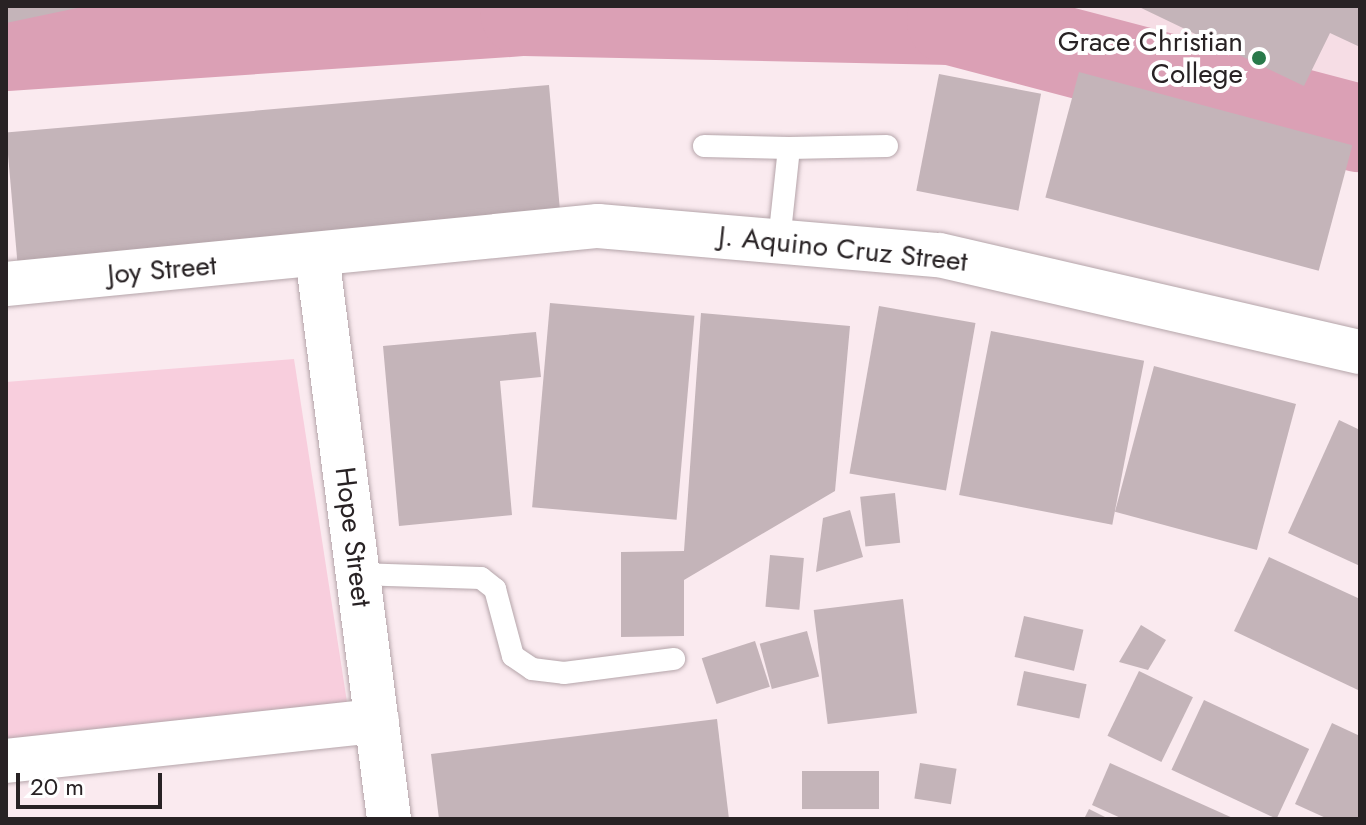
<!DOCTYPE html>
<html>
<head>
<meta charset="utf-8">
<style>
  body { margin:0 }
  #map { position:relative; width:1366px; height:825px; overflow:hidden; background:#faeaef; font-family:Jost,sans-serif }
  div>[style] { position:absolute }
  .built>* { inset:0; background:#f6dde5 }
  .green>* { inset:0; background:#f8cedd }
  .river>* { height:88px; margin:-44px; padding:0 44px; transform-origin:44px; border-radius:44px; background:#dba0b5 }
  .building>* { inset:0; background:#c4b4b9; transform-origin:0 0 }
  .roads { filter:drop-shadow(0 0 2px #b5a5aa) drop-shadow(0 0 2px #b5a5aa) }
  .lane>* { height:22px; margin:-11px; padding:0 11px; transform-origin:11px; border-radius:11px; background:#fff }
  .street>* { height:44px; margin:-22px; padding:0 22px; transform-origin:22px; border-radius:22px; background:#fff }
  .secondary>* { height:44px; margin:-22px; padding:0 22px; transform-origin:22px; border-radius:22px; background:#fff }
  .dots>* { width:22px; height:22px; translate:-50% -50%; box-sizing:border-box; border:4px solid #fff; border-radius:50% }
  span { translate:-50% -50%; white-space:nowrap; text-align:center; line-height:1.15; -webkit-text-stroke:8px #fff; paint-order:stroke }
  .poi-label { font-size:28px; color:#282224 }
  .right { translate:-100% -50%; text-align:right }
  .street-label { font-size:28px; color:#282224 }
  .frame { position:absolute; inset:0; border:8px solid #282224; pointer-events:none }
  .scale { position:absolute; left:16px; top:773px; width:146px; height:36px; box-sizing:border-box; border:4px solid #282224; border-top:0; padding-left:10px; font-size:24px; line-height:28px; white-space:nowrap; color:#282224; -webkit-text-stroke:6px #fff; paint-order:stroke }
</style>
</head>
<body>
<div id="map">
  <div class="built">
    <div style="clip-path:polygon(6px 6px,379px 6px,6px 38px)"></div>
    <div style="clip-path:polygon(899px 6px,1360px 6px,1360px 108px,955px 8px)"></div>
  </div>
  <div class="green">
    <div style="clip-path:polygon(294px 359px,349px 715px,6px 759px,6px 382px)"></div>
  </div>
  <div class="river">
    <div style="left:6px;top:47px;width:519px;rotate:-3.87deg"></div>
    <div style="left:524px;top:12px;width:427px;rotate:1.2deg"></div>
    <div style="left:951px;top:21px;width:423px;rotate:14.7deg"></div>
  </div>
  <div class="building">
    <div style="clip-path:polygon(6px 6px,82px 6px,82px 7px,6px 23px)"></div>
    <div style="clip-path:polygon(1137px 6px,1360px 6px,1360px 47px,1330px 33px,1304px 86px)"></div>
    <div style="left:1079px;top:72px;width:283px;height:130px;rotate:15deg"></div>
    <div style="left:939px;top:74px;width:104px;height:119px;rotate:11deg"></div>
    <div style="left:549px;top:85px;width:137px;height:545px;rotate:85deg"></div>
    <div style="left:550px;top:303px;width:145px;height:205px;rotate:5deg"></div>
    <div style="left:879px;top:306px;width:98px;height:170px;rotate:10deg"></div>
    <div style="clip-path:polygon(701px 313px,850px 326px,835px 491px,684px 580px,684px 636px,621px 637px,621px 552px,684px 551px)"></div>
    <div style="left:991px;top:331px;width:156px;height:167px;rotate:11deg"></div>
    <div style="clip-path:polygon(536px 332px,541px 377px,500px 381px,512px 515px,399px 526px,383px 346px)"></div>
    <div style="left:1154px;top:366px;width:147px;height:151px;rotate:15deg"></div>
    <div style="clip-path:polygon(1339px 420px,1360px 430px,1360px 566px,1288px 533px)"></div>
    <div style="left:895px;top:493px;width:50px;height:35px;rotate:84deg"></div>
    <div style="clip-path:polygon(850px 510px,863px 557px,816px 572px,823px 518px)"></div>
    <div style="left:770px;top:555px;width:34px;height:52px;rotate:5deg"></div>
    <div style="clip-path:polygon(1269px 557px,1360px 599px,1358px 690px,1234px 631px)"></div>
    <div style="left:903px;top:599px;width:115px;height:90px;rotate:83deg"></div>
    <div style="left:1024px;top:616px;width:61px;height:42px;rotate:13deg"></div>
    <div style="clip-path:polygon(1141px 625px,1166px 640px,1148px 670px,1119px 662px)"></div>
    <div style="left:807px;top:631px;width:47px;height:49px;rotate:75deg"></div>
    <div style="left:755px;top:641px;width:48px;height:56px;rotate:72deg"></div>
    <div style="left:1024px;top:671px;width:64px;height:35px;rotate:12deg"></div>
    <div style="left:1139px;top:671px;width:60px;height:72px;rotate:26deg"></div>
    <div style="left:1204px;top:700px;width:116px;height:77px;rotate:25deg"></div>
    <div style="clip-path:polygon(717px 719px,729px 819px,439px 819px,431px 754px)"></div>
    <div style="clip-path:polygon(1332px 723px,1360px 736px,1360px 819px,1328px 819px,1295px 804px)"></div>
    <div style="left:920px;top:763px;width:37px;height:36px;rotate:9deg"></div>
    <div style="clip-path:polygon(1110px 763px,1235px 819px,1123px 819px,1092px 805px)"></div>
    <div style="left:879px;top:771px;width:38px;height:77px;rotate:90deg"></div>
    <div style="clip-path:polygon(1089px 809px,1109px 819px,1084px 819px)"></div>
  </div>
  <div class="roads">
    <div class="lane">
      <div style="left:704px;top:146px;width:85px;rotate:1.3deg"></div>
      <div style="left:789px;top:148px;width:94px;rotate:96.1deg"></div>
      <div style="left:789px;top:148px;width:98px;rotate:-1.2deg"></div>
      <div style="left:357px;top:574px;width:124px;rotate:1.8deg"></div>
      <div style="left:481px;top:578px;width:18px;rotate:38deg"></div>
      <div style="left:495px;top:589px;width:69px;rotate:75deg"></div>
      <div style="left:513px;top:656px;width:23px;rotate:34deg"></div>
      <div style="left:532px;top:669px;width:32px;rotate:7deg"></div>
      <div style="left:564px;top:673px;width:111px;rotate:-7.3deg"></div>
    </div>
    <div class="street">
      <div style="left:317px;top:255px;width:569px;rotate:82.72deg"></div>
      <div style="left:6px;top:761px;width:373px;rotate:-6.2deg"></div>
    </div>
    <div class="secondary">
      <div style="left:6px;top:284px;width:595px;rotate:-5.6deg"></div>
      <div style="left:598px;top:226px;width:342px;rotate:4.9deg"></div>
      <div style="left:939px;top:255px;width:432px;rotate:13deg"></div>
    </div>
  </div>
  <div class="dots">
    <div style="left:1259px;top:58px;background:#29794a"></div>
  </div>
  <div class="poi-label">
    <span class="right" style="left:1243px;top:58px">Grace Christian<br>College</span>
  </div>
  <div class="street-label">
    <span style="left:843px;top:249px;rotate:6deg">J. Aquino Cruz Street</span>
    <span style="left:162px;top:270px;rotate:-5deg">Joy Street</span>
    <span style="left:353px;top:537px;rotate:83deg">Hope Street</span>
  </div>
  <div class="frame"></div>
  <div class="scale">20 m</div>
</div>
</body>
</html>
